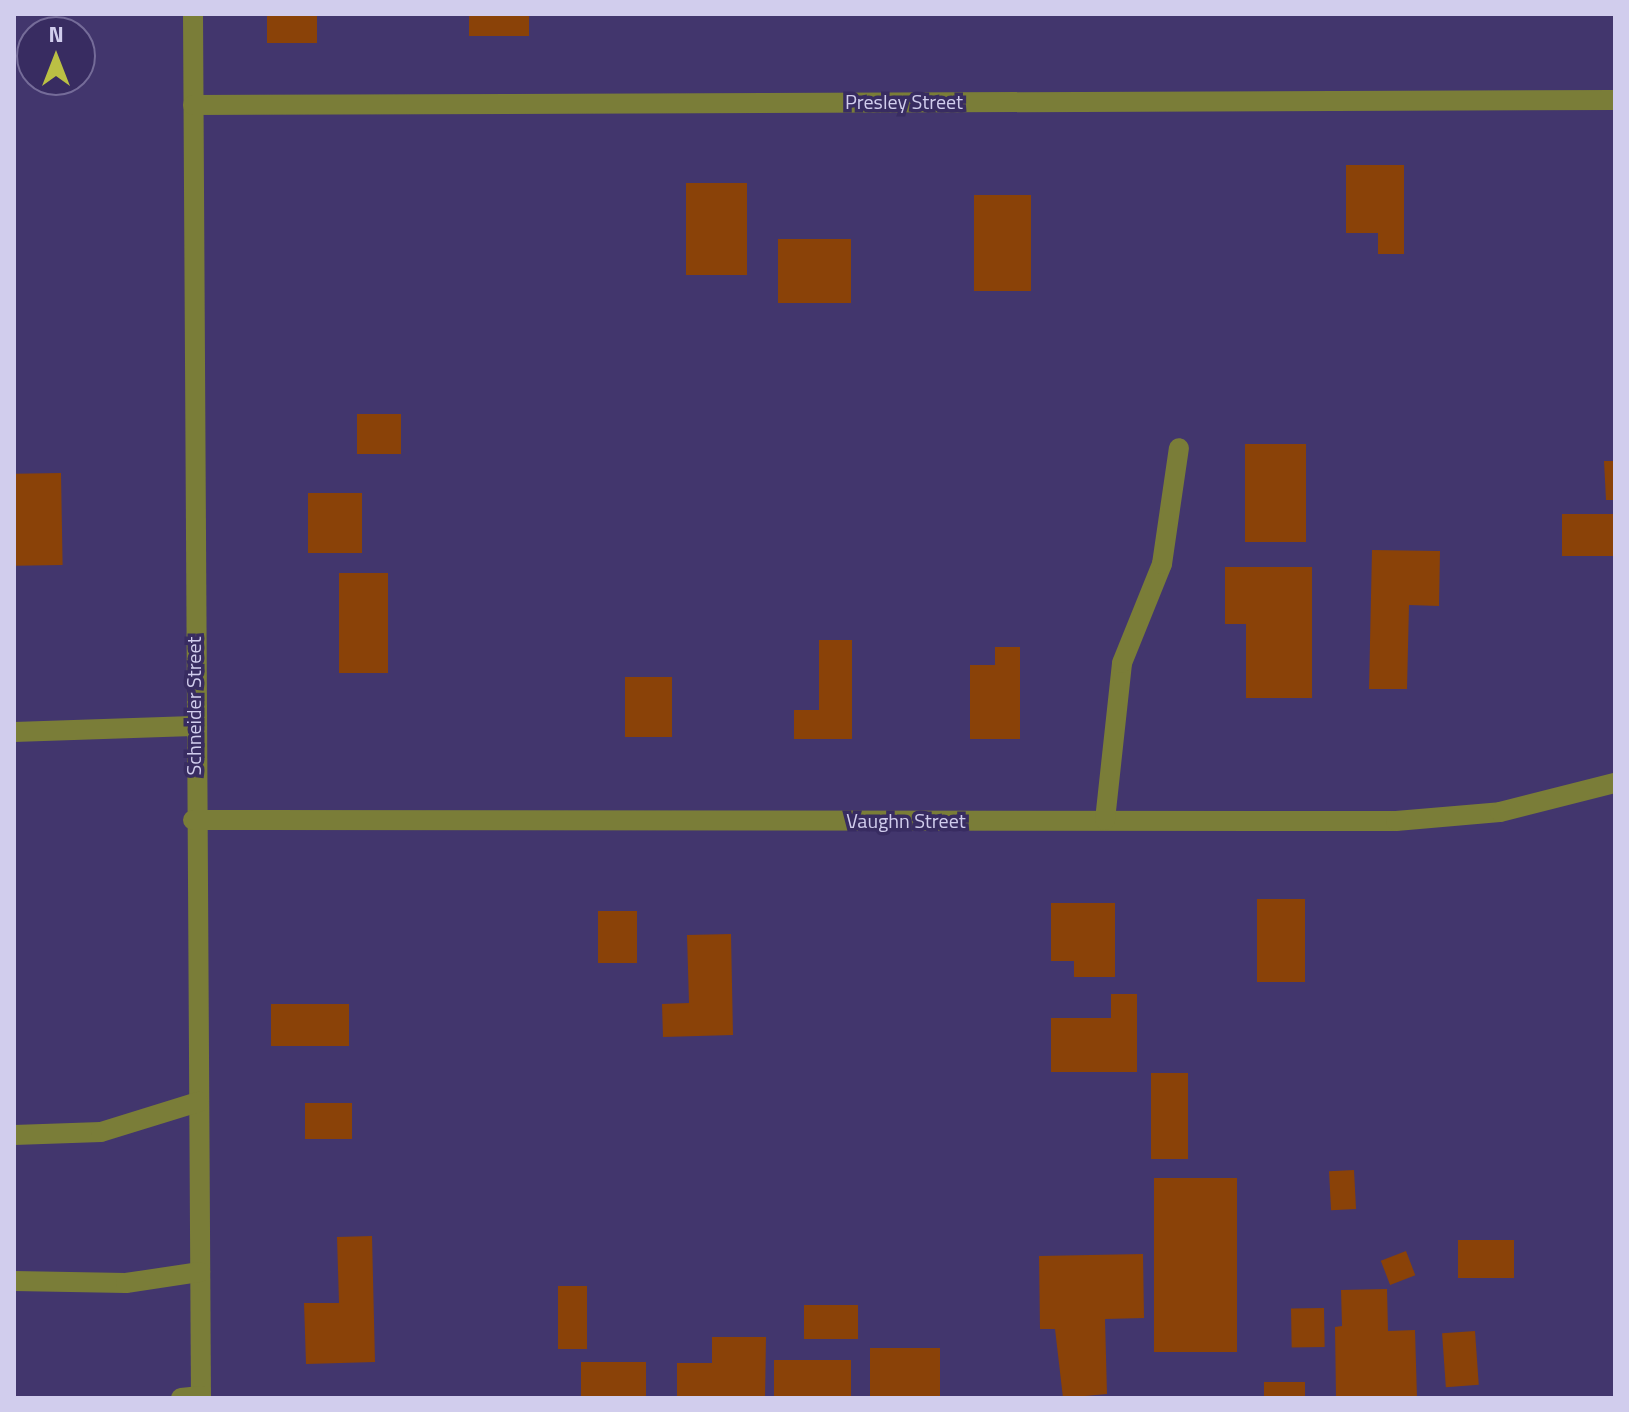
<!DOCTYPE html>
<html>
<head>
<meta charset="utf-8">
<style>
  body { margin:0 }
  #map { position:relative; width:1629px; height:1412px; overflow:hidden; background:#42366d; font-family:"Titillium Web",sans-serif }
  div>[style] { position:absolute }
  .building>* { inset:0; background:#8a4208; transform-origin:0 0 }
  .minor>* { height:20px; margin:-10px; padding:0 10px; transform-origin:10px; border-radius:10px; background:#7a7d38 }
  span { translate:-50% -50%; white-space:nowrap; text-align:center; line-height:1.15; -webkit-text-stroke:7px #382c61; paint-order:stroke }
  .street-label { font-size:20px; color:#d1cded }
  .frame { position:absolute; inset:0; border:16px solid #d1cded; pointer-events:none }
  .north { position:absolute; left:16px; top:16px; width:80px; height:80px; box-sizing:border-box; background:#382c61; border:2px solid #756c99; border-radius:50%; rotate:0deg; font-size:22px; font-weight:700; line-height:32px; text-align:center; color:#d1cded }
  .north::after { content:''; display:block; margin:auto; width:28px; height:36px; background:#bbc044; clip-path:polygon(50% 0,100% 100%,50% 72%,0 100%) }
</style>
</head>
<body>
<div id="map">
  <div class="building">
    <div style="left:267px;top:14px;width:50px;height:29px"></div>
    <div style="left:469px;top:14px;width:60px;height:22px"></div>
    <div style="clip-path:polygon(1346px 165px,1404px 165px,1404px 254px,1378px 254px,1378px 233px,1346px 233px)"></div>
    <div style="left:686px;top:183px;width:61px;height:92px"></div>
    <div style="left:974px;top:195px;width:57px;height:96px"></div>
    <div style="left:778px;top:239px;width:73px;height:64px"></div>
    <div style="left:357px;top:414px;width:44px;height:40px"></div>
    <div style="left:1245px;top:444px;width:61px;height:98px"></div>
    <div style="clip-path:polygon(1604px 461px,1615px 461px,1615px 500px,1606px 500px)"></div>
    <div style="left:61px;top:473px;width:92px;height:47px;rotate:89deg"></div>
    <div style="left:308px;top:493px;width:54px;height:60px"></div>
    <div style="left:1562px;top:514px;width:53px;height:42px"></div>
    <div style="clip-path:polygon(1372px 550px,1440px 551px,1439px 606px,1409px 605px,1407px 689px,1369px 689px)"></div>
    <div style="clip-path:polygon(1225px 567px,1312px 567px,1312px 698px,1246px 698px,1246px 624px,1225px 624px)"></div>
    <div style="left:339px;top:573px;width:49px;height:100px"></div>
    <div style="clip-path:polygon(819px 640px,852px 640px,852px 739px,794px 739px,794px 710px,819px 710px)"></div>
    <div style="clip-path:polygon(995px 647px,1020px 647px,1020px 739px,970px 739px,970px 665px,995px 665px)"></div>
    <div style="left:625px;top:677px;width:47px;height:60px"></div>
    <div style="left:1257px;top:899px;width:48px;height:83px"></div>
    <div style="clip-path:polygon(1051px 903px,1115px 903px,1115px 977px,1074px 977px,1074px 961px,1051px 961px)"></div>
    <div style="left:598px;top:911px;width:39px;height:52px"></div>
    <div style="clip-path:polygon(731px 934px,733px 1035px,663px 1037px,662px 1004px,689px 1003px,687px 935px)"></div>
    <div style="clip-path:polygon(1111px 994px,1137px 994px,1137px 1072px,1051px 1072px,1051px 1018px,1111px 1018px)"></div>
    <div style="left:271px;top:1004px;width:78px;height:42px"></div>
    <div style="left:1151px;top:1073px;width:37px;height:86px"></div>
    <div style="left:305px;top:1103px;width:47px;height:36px"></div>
    <div style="left:1354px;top:1170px;width:39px;height:25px;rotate:87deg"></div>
    <div style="left:1154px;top:1178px;width:83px;height:174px"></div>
    <div style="clip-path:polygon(372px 1236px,375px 1362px,306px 1364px,304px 1303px,339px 1303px,337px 1237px)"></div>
    <div style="left:1458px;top:1240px;width:56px;height:38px"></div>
    <div style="left:1406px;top:1251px;width:26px;height:27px;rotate:69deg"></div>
    <div style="clip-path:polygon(1143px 1254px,1144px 1318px,1105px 1319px,1107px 1394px,1063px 1398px,1055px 1329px,1040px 1329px,1039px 1256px)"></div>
    <div style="left:558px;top:1286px;width:29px;height:63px"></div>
    <div style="clip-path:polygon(1387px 1289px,1388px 1331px,1415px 1330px,1417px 1398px,1336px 1398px,1335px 1327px,1342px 1326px,1341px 1290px)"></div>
    <div style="left:804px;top:1305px;width:54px;height:34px"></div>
    <div style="left:1324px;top:1308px;width:39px;height:33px;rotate:89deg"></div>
    <div style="left:1475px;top:1331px;width:54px;height:33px;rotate:86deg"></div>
    <div style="clip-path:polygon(712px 1337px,766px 1337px,765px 1398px,677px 1398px,677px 1363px,712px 1363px)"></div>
    <div style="left:870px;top:1348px;width:70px;height:50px"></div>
    <div style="left:774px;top:1360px;width:77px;height:38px"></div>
    <div style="left:581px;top:1362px;width:65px;height:36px"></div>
    <div style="left:1305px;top:1382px;width:16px;height:41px;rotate:90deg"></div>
  </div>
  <div class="minor">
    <div style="left:193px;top:14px;width:1384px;rotate:89.67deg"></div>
    <div style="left:193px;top:105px;width:1422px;rotate:-0.2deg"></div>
    <div style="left:14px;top:732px;width:179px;rotate:-1.9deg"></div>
    <div style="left:193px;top:820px;width:1203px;rotate:0.05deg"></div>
    <div style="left:1396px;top:821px;width:104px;rotate:-4.9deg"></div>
    <div style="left:1500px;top:812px;width:119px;rotate:-14.2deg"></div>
    <div style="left:1105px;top:820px;width:158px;rotate:-83.8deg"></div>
    <div style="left:1122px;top:663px;width:107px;rotate:-68deg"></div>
    <div style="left:1162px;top:564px;width:117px;rotate:-81.7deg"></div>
    <div style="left:14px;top:1135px;width:87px;rotate:-2deg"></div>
    <div style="left:101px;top:1132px;width:102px;rotate:-17.2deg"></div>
    <div style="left:14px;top:1281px;width:112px;rotate:1deg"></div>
    <div style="left:126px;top:1283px;width:75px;rotate:-8.5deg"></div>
    <div style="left:181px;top:1398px;width:20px;rotate:-6deg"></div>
  </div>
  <div class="street-label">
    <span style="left:904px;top:101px">Presley Street</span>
    <span style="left:193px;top:706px;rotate:-90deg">Schneider Street</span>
    <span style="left:906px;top:820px">Vaughn Street</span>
  </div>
  <div class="frame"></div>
  <div class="north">N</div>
</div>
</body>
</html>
